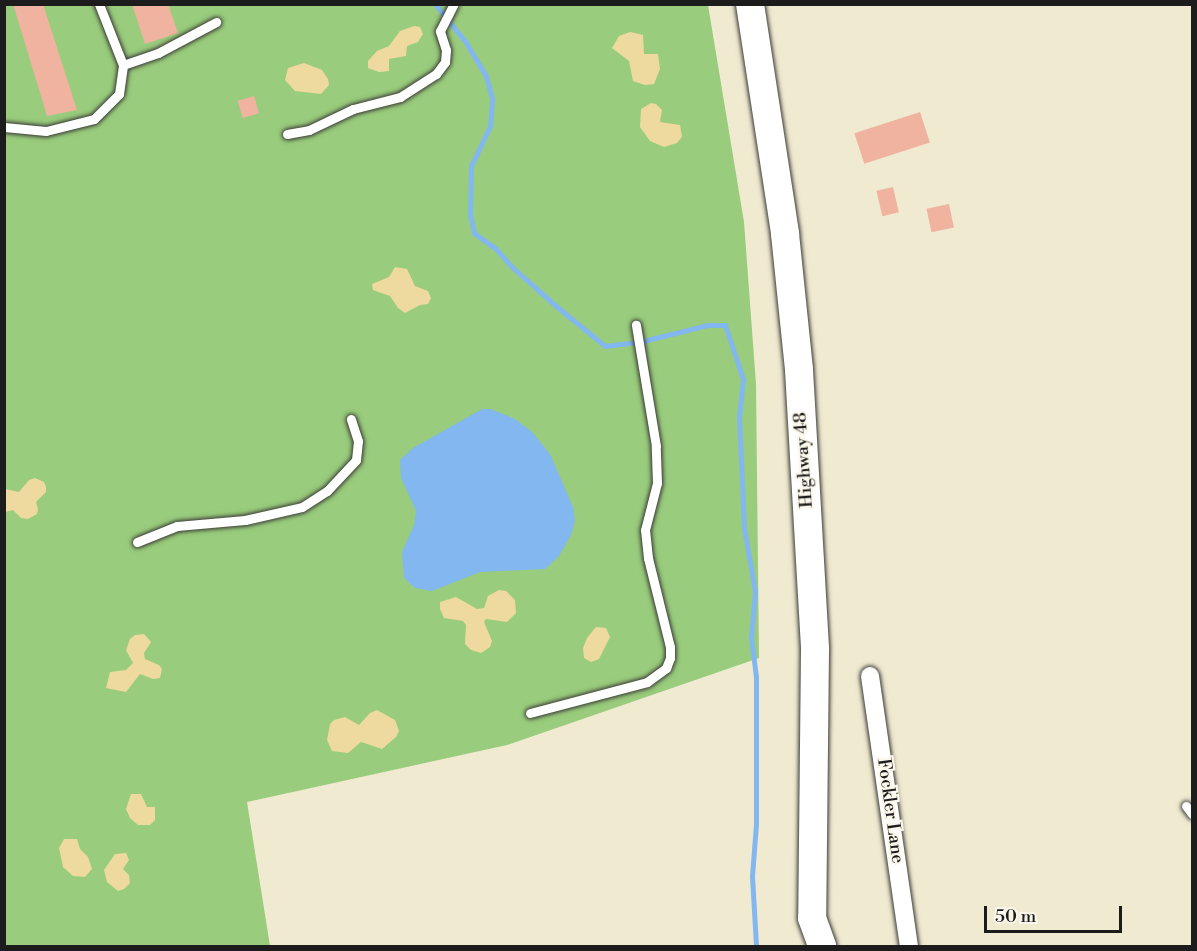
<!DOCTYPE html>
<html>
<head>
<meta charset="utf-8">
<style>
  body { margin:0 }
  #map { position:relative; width:1197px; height:951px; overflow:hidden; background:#f0ead1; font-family:"Libre Bodoni",serif }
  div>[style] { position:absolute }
  .green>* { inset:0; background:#99cc7c }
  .sand>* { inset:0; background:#eeda9e }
  .water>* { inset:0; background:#82b7f0 }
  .stream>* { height:5px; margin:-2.5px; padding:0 2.5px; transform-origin:2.5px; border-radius:2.5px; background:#82b7f0 }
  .building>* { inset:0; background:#efb39f; transform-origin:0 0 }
  .roads { filter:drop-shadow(0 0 2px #3c3b37) drop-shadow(0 0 2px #3c3b37) }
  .lane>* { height:9px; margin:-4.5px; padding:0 4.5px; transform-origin:4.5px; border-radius:4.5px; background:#fff }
  .street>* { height:18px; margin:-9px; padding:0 9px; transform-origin:9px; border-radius:9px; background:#fff }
  .primary>* { height:28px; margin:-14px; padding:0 14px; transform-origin:14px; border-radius:14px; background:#fff }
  span { translate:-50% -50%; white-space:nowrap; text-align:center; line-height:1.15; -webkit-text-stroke:4.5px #fbf7ec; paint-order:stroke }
  .street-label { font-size:18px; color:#1c1c1c }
  .frame { position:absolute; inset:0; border:6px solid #1c1c1c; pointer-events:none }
  .scale { position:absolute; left:984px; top:906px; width:138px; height:27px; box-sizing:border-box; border:3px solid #1c1c1c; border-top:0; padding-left:8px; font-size:18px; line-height:21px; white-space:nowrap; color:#1c1c1c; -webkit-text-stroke:4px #fbf7ec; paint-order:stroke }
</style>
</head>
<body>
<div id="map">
  <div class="green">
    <div style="clip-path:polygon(5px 5px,708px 5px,744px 222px,756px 384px,759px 658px,507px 745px,247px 802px,270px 946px,5px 946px)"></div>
  </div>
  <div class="sand">
    <div style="clip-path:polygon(414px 26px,420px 27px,423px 34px,418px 42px,407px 46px,406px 56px,389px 59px,389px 71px,379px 72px,368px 68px,368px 61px,377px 51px,389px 46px,400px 31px)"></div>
    <div style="clip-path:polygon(630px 32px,643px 35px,644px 54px,658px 54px,660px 69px,654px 84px,645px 85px,633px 81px,629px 61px,612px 48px,619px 36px)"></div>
    <div style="clip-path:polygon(304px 63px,322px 70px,328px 79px,329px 85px,321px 94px,295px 91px,285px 80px,288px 68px)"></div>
    <div style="clip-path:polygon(651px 103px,656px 104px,662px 110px,660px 122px,680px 125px,682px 137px,677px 143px,664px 147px,650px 141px,640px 127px,641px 109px)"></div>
    <div style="clip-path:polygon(395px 267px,407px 269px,415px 286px,428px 291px,431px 298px,428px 304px,420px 305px,405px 313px,398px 308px,390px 296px,373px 290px,372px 284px,389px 277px)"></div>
    <div style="clip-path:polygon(35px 478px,44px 482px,46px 487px,46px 492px,36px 502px,38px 509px,37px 514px,28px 519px,21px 518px,13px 510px,5px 512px,5px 489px,19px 492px,29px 480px)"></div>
    <div style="clip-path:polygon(499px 590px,506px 591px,515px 600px,516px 613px,507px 622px,486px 619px,484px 622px,492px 641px,490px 647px,481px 653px,471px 650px,465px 644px,466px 625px,463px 621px,444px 618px,440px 609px,440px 602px,456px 597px,477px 609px,484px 608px,488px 596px)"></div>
    <div style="clip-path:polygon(596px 627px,606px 628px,610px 637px,599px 659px,591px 662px,584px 658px,583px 648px,587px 638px)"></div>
    <div style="clip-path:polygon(144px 634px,151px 642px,144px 653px,145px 659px,159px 665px,162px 669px,160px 678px,153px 679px,140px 674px,126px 692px,106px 688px,110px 672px,126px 670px,133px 663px,126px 650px,130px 639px,135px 635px)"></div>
    <div style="clip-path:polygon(377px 710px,395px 720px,399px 731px,396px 737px,382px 749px,361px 742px,348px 753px,332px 751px,327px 740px,330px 724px,334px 720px,345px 717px,359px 725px,370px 713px)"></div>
    <div style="clip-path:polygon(131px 794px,141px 794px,147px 807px,155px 807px,155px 820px,150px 825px,138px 825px,130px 818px,126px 809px)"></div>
    <div style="clip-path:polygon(64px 839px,77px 839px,80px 849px,88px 857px,92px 869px,85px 877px,73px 876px,63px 867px,59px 848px)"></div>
    <div style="clip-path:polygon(126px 853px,129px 860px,123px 869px,129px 875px,130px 883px,124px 889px,118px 891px,107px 882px,104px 870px,115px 854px)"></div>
  </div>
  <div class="water">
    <div style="clip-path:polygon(482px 409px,491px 409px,515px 419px,532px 432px,550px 454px,573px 507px,575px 521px,571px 535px,559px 556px,545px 569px,480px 572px,432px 591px,415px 588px,404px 578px,402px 552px,414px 525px,416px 511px,401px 478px,400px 460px,413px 448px)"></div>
  </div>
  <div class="stream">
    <div style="left:435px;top:4px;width:48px;rotate:51deg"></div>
    <div style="left:465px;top:41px;width:41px;rotate:59deg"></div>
    <div style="left:486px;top:76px;width:24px;rotate:75deg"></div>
    <div style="left:492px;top:99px;width:27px;rotate:94deg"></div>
    <div style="left:490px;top:126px;width:44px;rotate:115.4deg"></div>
    <div style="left:471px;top:166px;width:48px;rotate:91.2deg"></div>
    <div style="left:470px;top:214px;width:19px;rotate:78deg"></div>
    <div style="left:474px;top:233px;width:26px;rotate:36deg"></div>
    <div style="left:495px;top:248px;width:25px;rotate:48deg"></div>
    <div style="left:512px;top:267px;width:59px;rotate:41.6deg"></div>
    <div style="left:556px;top:306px;width:63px;rotate:39.2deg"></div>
    <div style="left:605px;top:346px;width:34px;rotate:-7deg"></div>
    <div style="left:639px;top:342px;width:70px;rotate:-14deg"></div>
    <div style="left:707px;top:325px;width:18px"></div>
    <div style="left:725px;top:325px;width:57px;rotate:71.6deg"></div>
    <div style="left:743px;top:379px;width:38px;rotate:96deg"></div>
    <div style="left:739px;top:417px;width:111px;rotate:87.4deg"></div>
    <div style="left:744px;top:528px;width:65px;rotate:80.2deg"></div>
    <div style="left:755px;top:592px;width:45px;rotate:95.1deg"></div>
    <div style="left:751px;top:637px;width:40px;rotate:82.9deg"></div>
    <div style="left:756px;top:677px;width:147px;rotate:90deg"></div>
    <div style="left:756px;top:824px;width:52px;rotate:94.4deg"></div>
    <div style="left:752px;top:876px;width:70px;rotate:86.7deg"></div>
  </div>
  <div class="building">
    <div style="clip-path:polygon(13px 4px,43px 4px,77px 110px,47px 116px)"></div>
    <div style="clip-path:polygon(132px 4px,168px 4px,178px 33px,145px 44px)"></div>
    <div style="left:254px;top:96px;width:18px;height:17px;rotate:74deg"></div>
    <div style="left:920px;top:112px;width:32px;height:69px;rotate:72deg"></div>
    <div style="left:893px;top:187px;width:26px;height:17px;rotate:77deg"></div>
    <div style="left:949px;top:204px;width:24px;height:23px;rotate:78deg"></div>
  </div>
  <div class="roads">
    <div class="lane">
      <div style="left:123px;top:65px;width:37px;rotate:-19deg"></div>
      <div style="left:158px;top:53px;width:66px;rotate:-28.1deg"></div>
      <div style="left:4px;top:127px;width:42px;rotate:5.4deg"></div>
      <div style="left:46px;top:131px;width:49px;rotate:-14deg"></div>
      <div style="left:94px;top:119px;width:35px;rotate:-45deg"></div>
      <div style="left:119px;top:94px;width:29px;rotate:-82deg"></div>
      <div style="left:123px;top:65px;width:66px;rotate:-111.5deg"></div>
      <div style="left:287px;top:134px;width:22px;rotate:-10deg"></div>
      <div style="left:309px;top:130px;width:49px;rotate:-25.5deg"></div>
      <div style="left:353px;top:109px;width:49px;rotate:-14.3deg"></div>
      <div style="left:400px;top:97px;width:43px;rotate:-32.6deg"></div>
      <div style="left:436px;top:74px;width:15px;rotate:-53deg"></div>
      <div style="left:445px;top:62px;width:12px;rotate:-85deg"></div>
      <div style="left:446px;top:50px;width:20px;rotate:-108deg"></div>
      <div style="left:440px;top:31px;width:30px;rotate:-63deg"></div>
      <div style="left:137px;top:542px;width:43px;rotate:-21.8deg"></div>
      <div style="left:177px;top:526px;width:68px;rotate:-5deg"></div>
      <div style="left:245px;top:520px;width:58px;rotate:-12.8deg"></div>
      <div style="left:302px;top:507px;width:30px;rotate:-33deg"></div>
      <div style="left:327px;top:491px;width:42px;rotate:-46.9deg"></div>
      <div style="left:356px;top:460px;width:19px;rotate:-84deg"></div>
      <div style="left:358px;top:441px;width:23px;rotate:-108deg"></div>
      <div style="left:530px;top:713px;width:121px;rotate:-14.8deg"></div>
      <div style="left:647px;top:682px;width:24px;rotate:-36deg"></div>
      <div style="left:666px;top:668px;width:11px;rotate:-68deg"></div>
      <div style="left:670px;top:658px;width:11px;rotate:-90deg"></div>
      <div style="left:670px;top:647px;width:92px;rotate:-103.9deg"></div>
      <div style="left:648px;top:558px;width:28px;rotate:-96deg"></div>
      <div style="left:645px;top:530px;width:49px;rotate:-75.7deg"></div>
      <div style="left:657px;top:483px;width:37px;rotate:-92deg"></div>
      <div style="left:656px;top:446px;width:123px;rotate:-99.4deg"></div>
      <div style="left:1186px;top:806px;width:10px;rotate:53deg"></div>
    </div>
    <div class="street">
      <div style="left:870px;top:676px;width:273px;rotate:81.8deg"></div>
    </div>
    <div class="primary">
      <div style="left:750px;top:4px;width:233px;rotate:81.3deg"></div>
      <div style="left:785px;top:234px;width:137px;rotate:84.1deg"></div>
      <div style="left:799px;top:370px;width:280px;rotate:86.7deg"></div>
      <div style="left:815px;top:650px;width:268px;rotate:90.6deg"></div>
      <div style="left:812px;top:918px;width:30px;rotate:70deg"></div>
    </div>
  </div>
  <div class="street-label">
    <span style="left:804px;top:460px;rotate:-94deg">Highway 48</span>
    <span style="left:890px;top:811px;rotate:82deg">Fockler Lane</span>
  </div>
  <div class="frame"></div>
  <div class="scale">50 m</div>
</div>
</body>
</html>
